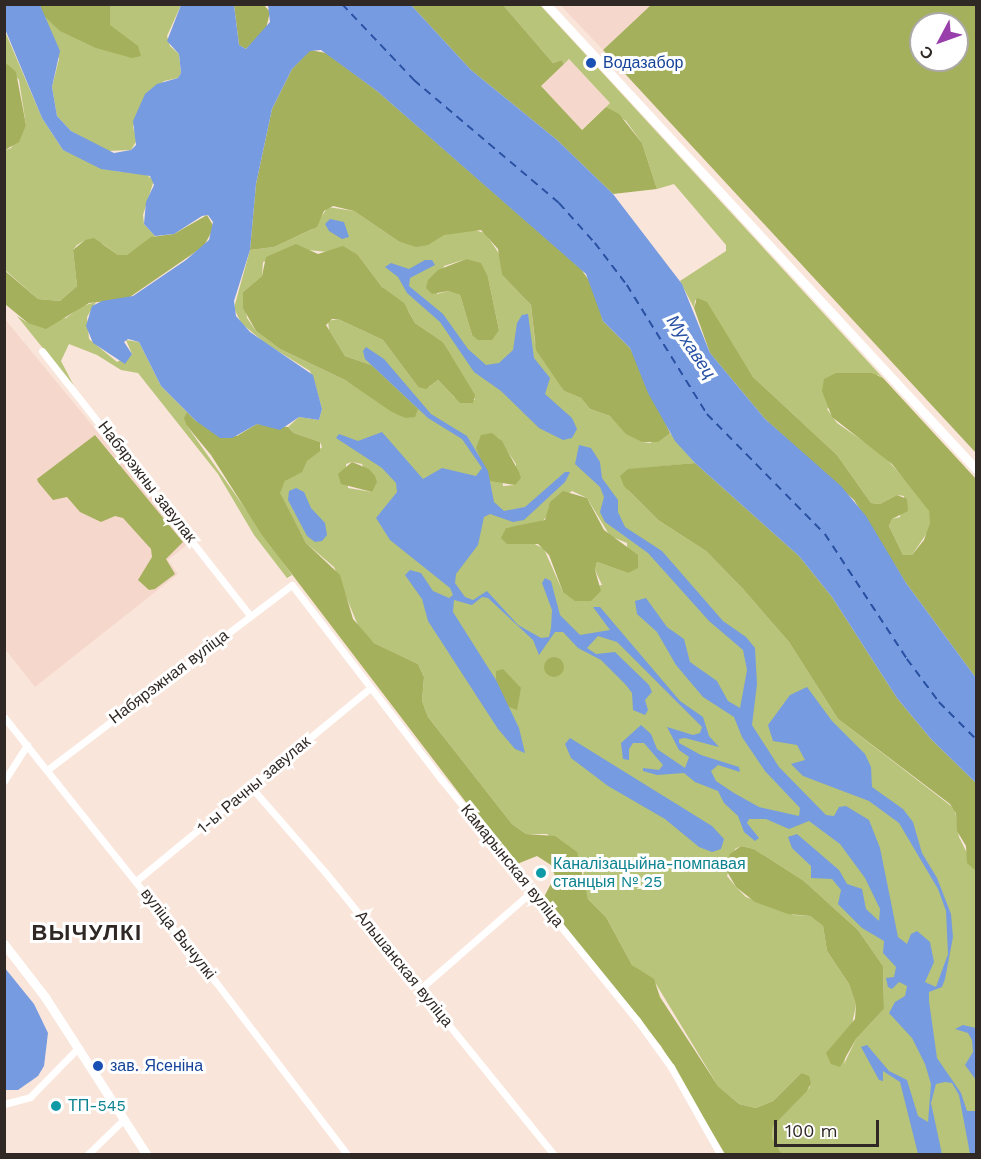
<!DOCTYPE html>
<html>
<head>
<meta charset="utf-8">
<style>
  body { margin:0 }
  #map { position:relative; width:981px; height:1159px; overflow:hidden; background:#fae5da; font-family:"Work Sans",sans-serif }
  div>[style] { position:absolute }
  .built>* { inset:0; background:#f5d8cb; transform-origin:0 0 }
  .green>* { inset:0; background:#b8c479 }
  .forest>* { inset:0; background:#a4b05b }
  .round { border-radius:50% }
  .water>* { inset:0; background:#769be0 }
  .ferry>* { height:1.5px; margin-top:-0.75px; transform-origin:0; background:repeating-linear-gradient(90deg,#2951a3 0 8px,transparent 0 14px) }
  .street>* { height:7px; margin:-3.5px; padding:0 3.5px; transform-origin:3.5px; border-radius:3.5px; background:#fff }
  .secondary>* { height:9px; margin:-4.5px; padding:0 4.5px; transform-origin:4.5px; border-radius:4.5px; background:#fff }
  .dots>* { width:16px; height:16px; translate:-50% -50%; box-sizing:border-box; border:3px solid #fff; border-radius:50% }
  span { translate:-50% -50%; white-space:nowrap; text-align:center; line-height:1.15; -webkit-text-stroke:6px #fff; paint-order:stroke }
  .transit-label { font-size:16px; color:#164399 }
  .left { translate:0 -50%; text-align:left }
  .street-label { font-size:16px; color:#302824 }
  .culture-label { font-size:16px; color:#0d838f }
  .water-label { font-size:18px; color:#2951a3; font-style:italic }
  .district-label { font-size:22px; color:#302824; font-weight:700; letter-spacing:1.5px }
  .frame { position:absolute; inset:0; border:6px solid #302824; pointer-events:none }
  .north { position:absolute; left:909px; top:12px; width:60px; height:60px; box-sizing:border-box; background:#fff; border:2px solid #aca9a7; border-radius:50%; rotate:229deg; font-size:16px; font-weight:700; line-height:24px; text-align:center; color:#302824 }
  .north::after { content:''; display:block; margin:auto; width:21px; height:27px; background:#993fab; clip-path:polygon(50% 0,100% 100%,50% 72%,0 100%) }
  .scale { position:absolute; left:774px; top:1120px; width:105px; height:27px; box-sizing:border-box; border:3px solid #302824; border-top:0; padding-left:8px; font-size:18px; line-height:21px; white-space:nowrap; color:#302824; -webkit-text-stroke:4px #fff; paint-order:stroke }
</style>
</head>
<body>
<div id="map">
  <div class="built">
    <div style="clip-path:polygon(564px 4px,651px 4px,651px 5px,603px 50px,562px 7px)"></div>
    <div style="left:569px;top:59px;width:60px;height:39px;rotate:47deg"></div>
    <div style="clip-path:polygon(4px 318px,189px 543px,168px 560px,178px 574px,35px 687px,5px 649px)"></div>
  </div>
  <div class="green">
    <div style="clip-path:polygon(40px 5px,181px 5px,167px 36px,170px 46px,179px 54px,181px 73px,178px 78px,164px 81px,140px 108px,133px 127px,137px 140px,131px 150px,107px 151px,71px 131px,57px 116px,52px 87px,59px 59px)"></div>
    <div style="clip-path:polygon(503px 5px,540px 5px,883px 378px,878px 375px,827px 409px,837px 423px,883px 455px,926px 503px,931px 517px,929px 530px,912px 555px,903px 555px,889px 526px,892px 519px,900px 517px,904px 496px,897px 495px,880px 504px,871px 503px,837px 455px,753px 377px,715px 317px,695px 300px,694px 308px,680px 281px,726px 251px,726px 245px,674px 184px,657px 189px,642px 143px,626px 121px,606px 107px,610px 103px,569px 59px,564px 64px,562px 60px,553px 63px)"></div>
    <div style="clip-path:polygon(4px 29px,42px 118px,63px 150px,115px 171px,145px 174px,154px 180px,143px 215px,144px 224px,155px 236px,127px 255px,118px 255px,103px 244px,85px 240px,77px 245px,73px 250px,77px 286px,60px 301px,38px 299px,5px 270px,5px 150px,11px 148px,26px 125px,19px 80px,5px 61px)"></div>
    <div style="clip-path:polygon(evenodd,328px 207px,354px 211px,398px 241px,471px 229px,485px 233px,500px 255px,502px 275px,531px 305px,535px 343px,564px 391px,581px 398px,590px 409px,610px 416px,642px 442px,650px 443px,670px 433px,695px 463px,634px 469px,628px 490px,658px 520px,706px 551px,743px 589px,789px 642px,838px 719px,955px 809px,959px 837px,976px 871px,976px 1154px,782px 1154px,772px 1138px,773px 1126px,810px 1087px,801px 1073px,773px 1101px,756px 1108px,739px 1104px,718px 1086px,656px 984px,632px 965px,606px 917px,588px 899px,582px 885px,584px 869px,547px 834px,526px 834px,512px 824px,428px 717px,422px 701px,424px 677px,418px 664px,374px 643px,359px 628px,334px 567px,306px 543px,279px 493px,285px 481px,322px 447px,320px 442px,294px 433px,288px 427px,299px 417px,319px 420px,322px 409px,315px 384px,310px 371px,265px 343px,241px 323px,234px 308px,250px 250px,274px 247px,313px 229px,328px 207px,308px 250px,358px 255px,382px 287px,408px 310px,415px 323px,443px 342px,475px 400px,455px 398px,438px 380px,429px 387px,418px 387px,383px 340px,338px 319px,328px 321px,329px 330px,345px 356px,371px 365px,405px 418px,345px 380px,280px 349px,256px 331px,247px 318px,243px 292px,262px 276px,263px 262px,308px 250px,328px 207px,466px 259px,488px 277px,499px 330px,472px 335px,460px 295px,448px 291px,437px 294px,444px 266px,466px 259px,328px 207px,498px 437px,516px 464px,515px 485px,503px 486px,498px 437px,328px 207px,352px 462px,362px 464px,372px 492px,348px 488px,346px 464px,352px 462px,328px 207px,572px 491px,587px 498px,610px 536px,627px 543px,628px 573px,597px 562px,595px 570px,602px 585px,563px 592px,544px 549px,531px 542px,507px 544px,506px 528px,541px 523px,548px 515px,548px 508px,572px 491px,328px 207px,741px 846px,754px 849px,804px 881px,858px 930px,883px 966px,884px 1009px,856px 1039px,844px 1064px,856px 1005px,849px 984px,827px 951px,823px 926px,810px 916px,794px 915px,746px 897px,736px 887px,727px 876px,735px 849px,741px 846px)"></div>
    <div style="clip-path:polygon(96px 302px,87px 317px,89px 339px,117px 362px,132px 354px,126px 340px,139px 342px,161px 386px,187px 412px,187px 426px,292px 575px,287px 578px,254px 535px,218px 474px,138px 373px,121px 370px,97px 355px,69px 344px,61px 361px,75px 388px,17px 316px,28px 323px,66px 318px,82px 306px)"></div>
  </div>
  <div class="forest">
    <div style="clip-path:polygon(40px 5px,110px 5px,110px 25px,138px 46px,141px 56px,132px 58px,96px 48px,60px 31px,42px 14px)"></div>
    <div style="clip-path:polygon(234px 5px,264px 5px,270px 12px,266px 29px,246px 49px,239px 45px)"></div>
    <div style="clip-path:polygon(411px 5px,503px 5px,553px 63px,562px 60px,564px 64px,541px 86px,582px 130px,606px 107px,619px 114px,642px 143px,657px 189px,613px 194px,557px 140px,471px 70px)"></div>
    <div style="clip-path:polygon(evenodd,651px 5px,976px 5px,976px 453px,603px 50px,651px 5px,921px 24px,957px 24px,957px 60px,921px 60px,921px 24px)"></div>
    <div style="clip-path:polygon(310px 50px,326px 53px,377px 91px,581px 269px,593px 286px,603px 321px,630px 348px,670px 433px,658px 442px,642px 442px,626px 434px,610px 416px,590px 409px,581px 398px,564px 391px,536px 350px,531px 305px,502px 275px,498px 249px,481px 230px,444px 235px,428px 245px,416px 247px,398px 241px,354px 211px,333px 206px,324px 211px,317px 227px,274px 247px,250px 250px,256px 184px,272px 109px,292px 69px)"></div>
    <div style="clip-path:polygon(4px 61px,16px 72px,26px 125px,19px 142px,5px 150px)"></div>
    <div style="clip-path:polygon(207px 215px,214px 227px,204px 246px,127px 299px,89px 303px,46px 329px,28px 323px,5px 304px,4px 270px,38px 299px,60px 301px,77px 286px,73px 250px,85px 240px,94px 238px,118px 255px,127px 255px,151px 237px,174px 234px)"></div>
    <div style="clip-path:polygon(296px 244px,318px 254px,343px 246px,358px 255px,382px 287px,404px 303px,415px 323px,443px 342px,475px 395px,473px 403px,460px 403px,438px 380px,426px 389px,418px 387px,383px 340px,338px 319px,332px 319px,326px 325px,345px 356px,371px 365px,418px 409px,415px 417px,405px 418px,392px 412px,345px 380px,280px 349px,256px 331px,243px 308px,243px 292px,262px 276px,266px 257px)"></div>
    <div style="clip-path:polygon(466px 259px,481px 263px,488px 277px,499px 330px,492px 340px,478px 340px,472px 335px,460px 295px,448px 291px,432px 294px,426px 288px,428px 280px,438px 270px)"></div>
    <div style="clip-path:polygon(697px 298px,707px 302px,753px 377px,837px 455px,871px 503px,880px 504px,897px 495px,907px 499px,908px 511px,892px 519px,889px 526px,903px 555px,912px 555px,924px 540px,930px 523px,929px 511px,892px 464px,832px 417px,822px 391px,824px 379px,836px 373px,872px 373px,883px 378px,976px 479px,976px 678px,906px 583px,854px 500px,765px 419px,710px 353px,694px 308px)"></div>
    <div style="clip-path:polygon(187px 412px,196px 421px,237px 436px,257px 424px,288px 427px,294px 433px,320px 442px,320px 451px,307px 461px,302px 472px,285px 481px,280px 493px,306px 543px,340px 575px,353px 619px,374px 643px,418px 664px,424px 677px,422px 701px,428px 717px,512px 824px,526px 834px,555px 836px,577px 852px,588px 899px,606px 917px,632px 965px,654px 979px,660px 997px,718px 1086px,739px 1104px,756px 1108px,773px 1101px,801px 1073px,809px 1076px,811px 1083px,807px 1091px,773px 1126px,772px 1138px,782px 1154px,725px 1154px,661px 1046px,548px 906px,544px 897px,555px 876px,551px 865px,537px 856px,517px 864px,510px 860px,262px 535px,211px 455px,187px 426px,184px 418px)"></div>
    <div style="clip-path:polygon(492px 433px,502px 441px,519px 472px,521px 478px,515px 485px,490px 481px,476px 448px,481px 435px)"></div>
    <div style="clip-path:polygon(95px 435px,183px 542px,166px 559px,175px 574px,155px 589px,149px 590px,138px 580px,152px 557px,151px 549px,123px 518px,115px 516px,101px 522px,80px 512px,67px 497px,53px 500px,38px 482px,37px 479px)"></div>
    <div style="clip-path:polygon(352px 462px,369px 469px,375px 476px,377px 482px,372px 492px,341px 484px,338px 474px)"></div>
    <div style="clip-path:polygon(695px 463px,799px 556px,832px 597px,897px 698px,931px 739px,976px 783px,976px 871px,967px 863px,966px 846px,957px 831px,956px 813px,950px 804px,838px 719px,789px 642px,743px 589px,706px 551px,658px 520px,624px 486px,620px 476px,628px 469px)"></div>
    <div style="clip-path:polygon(563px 491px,587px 498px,604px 530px,638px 555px,638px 568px,628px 573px,597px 562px,595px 570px,601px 591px,591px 601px,575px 601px,563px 592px,549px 555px,538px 544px,507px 544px,501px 538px,506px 528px,545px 520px,550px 502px)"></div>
    <div class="round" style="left:544px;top:657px;width:20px;height:20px"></div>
    <div style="clip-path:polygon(503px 669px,521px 688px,517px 710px,507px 706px,496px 680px,496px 671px)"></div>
    <div style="clip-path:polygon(741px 846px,754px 849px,804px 881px,858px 930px,883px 966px,884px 1009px,856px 1039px,840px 1067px,831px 1064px,826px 1053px,855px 1019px,856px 1005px,849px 984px,827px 951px,823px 926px,810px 916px,788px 914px,755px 902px,736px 887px,725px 868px,730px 854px)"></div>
  </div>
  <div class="water">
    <div style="clip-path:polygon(4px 5px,40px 5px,60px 51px,52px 87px,57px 116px,71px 131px,114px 153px,131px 150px,136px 145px,133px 121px,145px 94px,157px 84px,178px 78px,181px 73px,179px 54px,167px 41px,181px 5px,234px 5px,239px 45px,246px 49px,270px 22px,268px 5px,411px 5px,471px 70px,557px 140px,613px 194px,682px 284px,710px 353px,765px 419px,841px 486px,866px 516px,906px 583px,976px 678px,976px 783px,931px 739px,897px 698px,832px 597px,799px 556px,695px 463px,675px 441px,648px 393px,630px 348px,603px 321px,586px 274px,377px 91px,321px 50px,310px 51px,292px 69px,272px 109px,256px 184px,250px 250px,234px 301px,236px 316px,250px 332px,313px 375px,322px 409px,319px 420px,299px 417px,280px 430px,257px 424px,232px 438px,220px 438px,196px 421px,161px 386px,139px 342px,128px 339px,124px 342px,132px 354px,125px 364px,93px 343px,86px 326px,92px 306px,102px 301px,133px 296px,186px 260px,209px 240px,213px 222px,208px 215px,202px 216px,174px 234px,155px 236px,144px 224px,146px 202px,154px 185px,150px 176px,101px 169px,63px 150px,42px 118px,5px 29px)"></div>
    <div style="clip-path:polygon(330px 219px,344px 222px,349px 237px,342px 239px,329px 231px,325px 224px)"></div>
    <div style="clip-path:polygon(425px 260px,432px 260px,435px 265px,410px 278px,409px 286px,443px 314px,468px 349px,486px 365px,499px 363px,513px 350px,517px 323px,522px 315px,528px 314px,534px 358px,550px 378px,545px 394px,572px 418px,577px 429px,572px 438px,563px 440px,539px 428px,501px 391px,474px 372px,440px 322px,407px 293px,398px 277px,385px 267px,391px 263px,409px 269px)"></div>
    <div style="clip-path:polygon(366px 347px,384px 359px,431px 414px,467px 436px,488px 471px,494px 502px,504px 511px,525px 507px,565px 472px,570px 472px,565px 482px,524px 520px,513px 522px,490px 514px,484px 517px,478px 545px,456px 574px,455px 583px,465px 597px,473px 600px,487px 591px,518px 625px,541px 638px,549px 637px,551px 628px,552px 610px,542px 583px,545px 578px,551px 581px,560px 615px,580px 635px,610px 630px,593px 607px,600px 607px,680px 701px,703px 717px,709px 736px,719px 747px,685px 738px,679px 739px,679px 743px,701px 755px,739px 767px,740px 772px,718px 765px,711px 771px,716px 781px,734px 793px,759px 807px,799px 816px,800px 808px,765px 771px,742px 737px,734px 717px,703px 697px,676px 665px,657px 632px,637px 614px,635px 601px,646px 598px,667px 627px,684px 639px,690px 662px,717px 681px,728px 701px,740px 708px,747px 670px,743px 650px,709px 621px,648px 553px,605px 522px,600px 512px,604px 497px,600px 487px,575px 464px,579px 445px,591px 448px,600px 462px,602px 478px,618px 500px,618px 512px,625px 527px,662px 551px,723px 621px,746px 637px,755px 648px,757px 684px,752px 725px,779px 767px,826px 815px,834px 816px,839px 807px,846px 806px,869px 820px,880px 848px,898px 937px,907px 944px,911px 934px,917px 931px,930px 942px,934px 962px,925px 982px,936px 987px,948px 954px,946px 911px,938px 889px,899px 823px,869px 801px,803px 776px,791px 764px,805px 760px,797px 745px,773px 741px,768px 725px,790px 695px,807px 687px,832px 721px,865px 754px,871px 767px,872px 787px,903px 809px,913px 822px,922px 853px,937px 878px,951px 914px,953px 937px,945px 979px,942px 987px,929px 992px,929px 1001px,937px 1058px,961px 1093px,967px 1111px,976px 1111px,976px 1154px,970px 1154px,959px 1095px,952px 1083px,945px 1082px,936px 1084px,931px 1103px,942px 1154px,918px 1154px,900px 1082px,883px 1071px,883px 1081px,879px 1080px,861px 1047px,867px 1045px,889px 1071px,907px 1080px,918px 1116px,928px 1122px,931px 1084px,925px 1064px,912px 1038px,889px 1013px,895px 1002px,905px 996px,907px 986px,899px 982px,892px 989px,888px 987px,886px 978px,894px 977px,896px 967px,883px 953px,884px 941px,862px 928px,838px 904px,841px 890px,832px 879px,811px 878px,811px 866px,792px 848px,788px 837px,797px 834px,839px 870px,847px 884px,862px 889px,866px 909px,879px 921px,880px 909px,865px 878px,840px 844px,809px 821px,789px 829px,766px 819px,749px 819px,747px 823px,759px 838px,755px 841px,744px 832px,738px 816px,724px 803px,718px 791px,695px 782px,684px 773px,657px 775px,643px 771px,643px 768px,659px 770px,663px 765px,644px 743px,633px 743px,629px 749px,629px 760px,623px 759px,621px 743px,641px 725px,651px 734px,657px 749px,685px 768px,689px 757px,679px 750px,667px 727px,693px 735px,700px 733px,702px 727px,617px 642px,598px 636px,587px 648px,596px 654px,615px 652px,649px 685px,652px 692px,645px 700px,648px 710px,645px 715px,633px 710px,632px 693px,626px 685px,601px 660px,578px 648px,563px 632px,555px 632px,539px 655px,533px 640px,488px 598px,482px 597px,472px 605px,454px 600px,453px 612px,496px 680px,519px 728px,525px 753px,515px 749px,498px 729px,428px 621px,422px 599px,405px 575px,410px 570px,421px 573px,433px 591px,449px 598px,453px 595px,450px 588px,390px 540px,376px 518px,397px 492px,396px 483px,382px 468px,336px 438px,339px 434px,358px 441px,382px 432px,423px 479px,442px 468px,476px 476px,482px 468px,462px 439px,428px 418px,365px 359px,363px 351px)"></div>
    <div style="clip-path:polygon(296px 488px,304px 492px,311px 508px,325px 523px,327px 535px,322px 541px,315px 542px,307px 536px,288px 500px,289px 491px)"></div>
    <div style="clip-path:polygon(570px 738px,712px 826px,724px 839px,721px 849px,712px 852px,699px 847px,665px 819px,608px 786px,571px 758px,565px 744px)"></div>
    <div style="clip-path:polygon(4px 967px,34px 1004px,48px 1033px,44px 1066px,38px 1076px,18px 1090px,5px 1090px)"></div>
    <div style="clip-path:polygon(963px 1025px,976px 1028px,976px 1080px,965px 1065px,973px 1052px,972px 1040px,968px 1033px,955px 1029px)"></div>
  </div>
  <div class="ferry">
    <div style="left:342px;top:4px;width:105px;rotate:46.5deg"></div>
    <div style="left:414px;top:80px;width:190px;rotate:40.3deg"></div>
    <div style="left:559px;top:203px;width:54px;rotate:48deg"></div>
    <div style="left:595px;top:243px;width:53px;rotate:52.7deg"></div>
    <div style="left:627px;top:285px;width:152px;rotate:58.2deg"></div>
    <div style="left:707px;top:414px;width:168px;rotate:45.5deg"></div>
    <div style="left:825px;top:534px;width:149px;rotate:56.7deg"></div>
    <div style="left:907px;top:659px;width:54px;rotate:53.3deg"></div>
    <div style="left:939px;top:702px;width:52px;rotate:45deg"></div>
  </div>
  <div class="street">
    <div style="left:42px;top:351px;width:336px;rotate:51.8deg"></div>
    <div style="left:4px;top:717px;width:338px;rotate:51.4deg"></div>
    <div style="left:215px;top:981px;width:218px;rotate:52.7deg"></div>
    <div style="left:47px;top:770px;width:307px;rotate:-37.1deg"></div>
    <div style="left:292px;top:585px;width:245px;rotate:52.5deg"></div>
    <div style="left:441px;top:779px;width:311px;rotate:50.9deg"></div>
    <div style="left:637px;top:1020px;width:58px;rotate:54.1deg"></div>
    <div style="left:671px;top:1067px;width:100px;rotate:60.6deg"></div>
    <div style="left:4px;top:781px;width:43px;rotate:-57.4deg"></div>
    <div style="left:251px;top:787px;width:113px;rotate:49deg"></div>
    <div style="left:325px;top:872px;width:363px;rotate:51deg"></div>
    <div style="left:136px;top:881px;width:303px;rotate:-39.5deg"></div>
    <div style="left:420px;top:989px;width:147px;rotate:-41.1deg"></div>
    <div style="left:4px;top:1104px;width:27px;rotate:-15deg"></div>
    <div style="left:30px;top:1097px;width:67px;rotate:-45.6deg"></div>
    <div style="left:88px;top:1154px;width:50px;rotate:-44.2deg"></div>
  </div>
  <div class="secondary">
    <div style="left:546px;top:4px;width:633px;rotate:47.24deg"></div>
    <div style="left:4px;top:944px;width:67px;rotate:52.3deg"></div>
    <div style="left:45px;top:997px;width:187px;rotate:57.2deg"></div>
  </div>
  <div class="dots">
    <div style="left:591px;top:63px;background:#1a4fb4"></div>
    <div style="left:541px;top:873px;background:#0f9aa8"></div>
    <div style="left:98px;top:1066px;background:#1a4fb4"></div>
    <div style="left:56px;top:1106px;background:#0f9aa8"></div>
  </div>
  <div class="transit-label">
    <span class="left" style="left:603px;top:63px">Водазабор</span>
    <span class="left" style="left:110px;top:1066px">зав. Ясеніна</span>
  </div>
  <div class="street-label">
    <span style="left:147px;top:482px;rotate:52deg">Набярэжны завулак</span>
    <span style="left:169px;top:677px;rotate:-37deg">Набярэжная вуліца</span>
    <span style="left:254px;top:785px;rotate:-40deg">1-ы Рачны завулак</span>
    <span style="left:512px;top:866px;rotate:51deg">Камарынская вуліца</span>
    <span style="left:178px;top:934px;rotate:52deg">вуліца Вычулкі</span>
    <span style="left:404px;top:969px;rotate:51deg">Альшанская вуліца</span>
  </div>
  <div class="culture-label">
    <span class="left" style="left:553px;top:873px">Каналізацыйна-помпавая<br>станцыя № 25</span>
    <span class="left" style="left:68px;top:1106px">ТП-545</span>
  </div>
  <div class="water-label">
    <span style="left:691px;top:347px;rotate:56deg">Мухавец</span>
  </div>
  <div class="district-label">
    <span style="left:87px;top:933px">ВЫЧУЛКІ</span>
  </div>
  <div class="frame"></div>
  <div class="north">С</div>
  <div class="scale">100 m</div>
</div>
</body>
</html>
